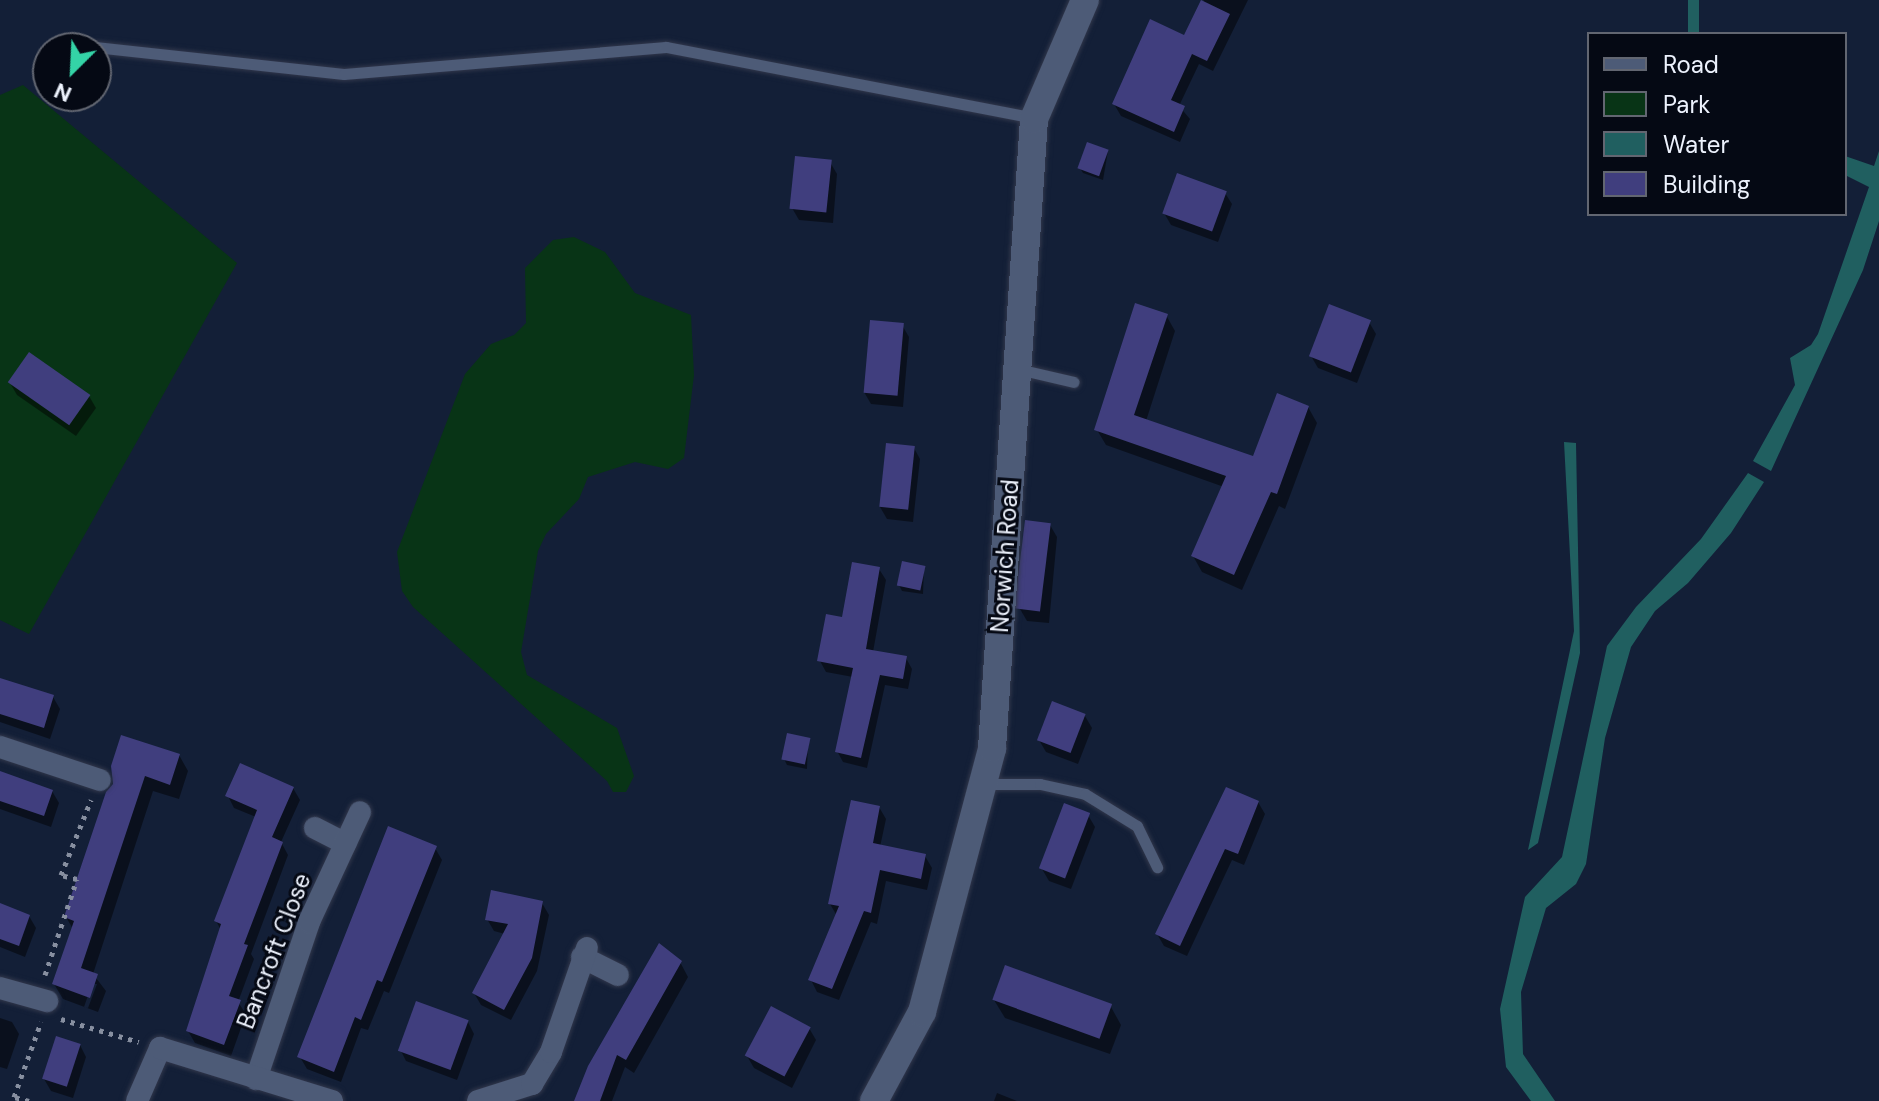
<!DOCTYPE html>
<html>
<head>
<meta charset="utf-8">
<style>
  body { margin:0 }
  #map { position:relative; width:1879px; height:1101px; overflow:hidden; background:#131f37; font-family:"DM Sans",sans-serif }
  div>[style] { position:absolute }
  .green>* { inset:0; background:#083416 }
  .water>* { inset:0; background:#205f60; transform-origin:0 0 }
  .shadow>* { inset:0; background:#0007 }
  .building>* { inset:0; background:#403e7e; transform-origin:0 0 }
  .path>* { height:5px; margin-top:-2.5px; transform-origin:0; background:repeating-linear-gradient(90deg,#878fa0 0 4px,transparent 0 10px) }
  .roads { filter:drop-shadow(0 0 2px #31374b) drop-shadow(0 0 2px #31374b) }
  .service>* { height:11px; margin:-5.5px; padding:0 5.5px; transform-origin:5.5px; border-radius:5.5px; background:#4d5b77 }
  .minor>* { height:22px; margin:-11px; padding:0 11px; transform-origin:11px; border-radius:11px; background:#4d5b77 }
  .tertiary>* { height:28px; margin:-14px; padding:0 14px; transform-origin:14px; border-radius:14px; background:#4d5b77 }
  span { translate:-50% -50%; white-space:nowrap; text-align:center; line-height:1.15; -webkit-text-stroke:6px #050914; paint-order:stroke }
  .street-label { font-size:24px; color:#edf2fd }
  .legend { position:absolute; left:1587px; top:32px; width:260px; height:184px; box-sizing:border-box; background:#050914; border:2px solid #626671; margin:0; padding:10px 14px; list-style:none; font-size:24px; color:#edf2fd }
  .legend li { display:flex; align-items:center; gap:16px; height:40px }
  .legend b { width:40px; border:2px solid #626671 }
  .north { position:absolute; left:32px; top:32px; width:80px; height:80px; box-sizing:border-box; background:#050914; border:2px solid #626671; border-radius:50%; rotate:204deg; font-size:22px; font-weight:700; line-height:32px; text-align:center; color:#edf2fd }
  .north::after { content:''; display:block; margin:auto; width:28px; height:36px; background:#34d4a7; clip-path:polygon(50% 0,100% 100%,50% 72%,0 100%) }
</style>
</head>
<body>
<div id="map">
  <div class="green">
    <div style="clip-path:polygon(23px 85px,237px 263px,29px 634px,0 620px,0 95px)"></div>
    <div style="clip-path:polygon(574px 237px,605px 252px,635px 293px,691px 315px,694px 375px,684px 458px,668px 469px,635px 462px,588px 477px,579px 499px,546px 534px,538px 551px,521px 652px,527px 675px,617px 728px,634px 776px,626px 792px,613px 792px,607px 781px,413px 607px,402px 591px,397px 552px,465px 374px,491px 344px,514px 335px,526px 323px,525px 268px,553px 240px)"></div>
  </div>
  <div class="water">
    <div style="left:1688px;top:0;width:11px;height:34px"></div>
    <div style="clip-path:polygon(1879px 151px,1879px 221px,1863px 270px,1771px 471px,1753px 461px,1795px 385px,1790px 358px,1811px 345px,1818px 334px,1869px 187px,1845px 175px,1845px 156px,1874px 166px)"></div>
    <div style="clip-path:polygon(1564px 442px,1576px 443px,1580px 653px,1538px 843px,1528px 850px,1574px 631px)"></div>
    <div style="clip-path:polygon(1748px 473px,1764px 482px,1731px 533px,1688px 583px,1655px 611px,1631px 647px,1605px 738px,1586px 864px,1576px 884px,1546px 908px,1521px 992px,1523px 1054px,1555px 1101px,1531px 1101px,1506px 1067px,1500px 1009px,1525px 897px,1562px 857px,1607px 646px,1636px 607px,1701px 539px)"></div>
  </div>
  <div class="shadow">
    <div style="clip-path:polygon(1204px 0,1248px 0,1213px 71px,1199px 64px,1179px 106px,1190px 119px,1180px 142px,1121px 116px,1114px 104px,1185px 37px)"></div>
    <div style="clip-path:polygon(1108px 151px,1103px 180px,1083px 173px,1080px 168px)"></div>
    <div style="clip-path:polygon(830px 162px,837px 174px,833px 223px,799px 220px,792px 208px)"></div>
    <div style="clip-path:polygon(1225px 193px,1232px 204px,1218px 242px,1171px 225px,1164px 213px)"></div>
    <div style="clip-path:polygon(1166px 315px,1175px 331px,1146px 421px,1255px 459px,1308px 407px,1317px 423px,1285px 509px,1279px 506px,1242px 590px,1202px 572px,1193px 556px,1224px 487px,1106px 445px,1097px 430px)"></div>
    <div style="clip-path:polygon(1369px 322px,1376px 334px,1357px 383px,1318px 368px,1311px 356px)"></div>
    <div style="clip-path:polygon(902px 325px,909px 337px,903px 407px,871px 404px,864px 392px)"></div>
    <div style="clip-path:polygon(10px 383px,89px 396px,96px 408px,76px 436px,17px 395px)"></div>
    <div style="clip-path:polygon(914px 448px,920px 459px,913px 522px,887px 519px,880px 507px)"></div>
    <div style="clip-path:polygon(1050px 525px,1057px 537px,1049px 623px,1027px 621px,1020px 609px)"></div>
    <div style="clip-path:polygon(924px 567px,923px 594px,902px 591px,899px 585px)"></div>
    <div style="clip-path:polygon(879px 569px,886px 580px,873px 652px,906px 658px,912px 669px,908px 689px,885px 685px,867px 768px,843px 762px,837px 751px,853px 677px,826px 672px,820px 661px)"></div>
    <div style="clip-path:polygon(0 681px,53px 697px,60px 709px,50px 739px,0 722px)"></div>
    <div style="clip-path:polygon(1085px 716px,1092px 728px,1078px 764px,1046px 752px,1039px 740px)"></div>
    <div style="clip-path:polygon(808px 740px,807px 769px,787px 765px,784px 759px)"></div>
    <div style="clip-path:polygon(evenodd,179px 755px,188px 771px,179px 799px,153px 791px,93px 974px,106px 991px,98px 1012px,63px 999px,54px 984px,73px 929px,66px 917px,116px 784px,179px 755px,92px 984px,97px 984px,88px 1008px,84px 1007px,92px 984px)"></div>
    <div style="clip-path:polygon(0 773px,52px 791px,59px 803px,51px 827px,0 809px)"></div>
    <div style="clip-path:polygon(293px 788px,300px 800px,281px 842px,288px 855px,251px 954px,254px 959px,238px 1002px,246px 1014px,231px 1056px,195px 1043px,188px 1031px,221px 930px,216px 921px,256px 817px,234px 808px,228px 796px)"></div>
    <div style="clip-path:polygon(1258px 802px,1265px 814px,1244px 865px,1232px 860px,1187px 956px,1164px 946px,1157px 934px)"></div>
    <div style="clip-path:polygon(879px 807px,886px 819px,880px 847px,925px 856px,932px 868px,927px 890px,886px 881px,877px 924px,871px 922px,839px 1000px,817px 992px,811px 980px,837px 916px,830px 904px)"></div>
    <div style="clip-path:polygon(1088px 815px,1095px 827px,1071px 889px,1049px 881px,1042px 869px)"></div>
    <div style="clip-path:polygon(435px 848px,442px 860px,389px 993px,384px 991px,368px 1030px,361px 1028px,341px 1082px,307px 1069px,300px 1057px)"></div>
    <div style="clip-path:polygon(542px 903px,549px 915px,537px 971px,511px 1020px,481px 1005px,474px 993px,505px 934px,494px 931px,487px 919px)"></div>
    <div style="clip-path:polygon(0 906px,29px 916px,36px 928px,25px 957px,0 947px)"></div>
    <div style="clip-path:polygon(680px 962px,688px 977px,634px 1073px,625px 1067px,612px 1101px,576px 1101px)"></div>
    <div style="clip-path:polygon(994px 1000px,1111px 1007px,1121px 1025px,1110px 1054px,1005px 1018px)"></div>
    <div style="clip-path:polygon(0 1018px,12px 1022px,19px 1034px,7px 1069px,0 1067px)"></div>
    <div style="clip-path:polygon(468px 1022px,474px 1034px,457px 1080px,406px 1061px,400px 1049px)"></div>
    <div style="clip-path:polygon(809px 1028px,816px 1040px,792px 1088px,754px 1068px,747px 1056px)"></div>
    <div style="clip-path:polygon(80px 1045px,86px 1057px,73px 1098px,51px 1091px,44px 1079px)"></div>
    <div style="clip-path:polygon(997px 1093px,1017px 1101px,994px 1101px)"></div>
  </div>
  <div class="building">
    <div style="clip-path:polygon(1201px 0,1230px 14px,1207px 61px,1192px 54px,1171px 100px,1185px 106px,1174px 132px,1112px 104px,1150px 19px,1184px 35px)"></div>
    <div style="left:1087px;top:142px;width:23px;height:28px;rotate:20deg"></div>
    <div style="left:795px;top:156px;width:37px;height:53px;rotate:6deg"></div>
    <div style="left:1177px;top:173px;width:53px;height:43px;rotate:20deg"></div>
    <div style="clip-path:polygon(1135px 303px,1168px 314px,1134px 415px,1253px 456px,1277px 393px,1309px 406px,1277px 494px,1271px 492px,1234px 575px,1191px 556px,1226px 476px,1094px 430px)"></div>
    <div style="left:1329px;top:304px;width:45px;height:56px;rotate:21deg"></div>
    <div style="left:870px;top:320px;width:34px;height:73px;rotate:5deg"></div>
    <div style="left:29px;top:352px;width:75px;height:37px;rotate:35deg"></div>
    <div style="left:886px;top:443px;width:29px;height:64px;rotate:6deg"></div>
    <div style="left:1025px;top:520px;width:26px;height:89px;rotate:7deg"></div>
    <div style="left:902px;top:561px;width:24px;height:25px;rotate:12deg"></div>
    <div style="clip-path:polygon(852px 562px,880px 567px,866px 649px,907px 656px,903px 679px,880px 675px,861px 758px,835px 752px,853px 668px,817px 661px,826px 614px,842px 617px)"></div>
    <div style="clip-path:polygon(0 678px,54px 695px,44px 728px,0 714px)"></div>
    <div style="left:1052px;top:701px;width:36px;height:42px;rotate:21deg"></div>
    <div style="left:787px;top:733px;width:24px;height:27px;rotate:12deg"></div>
    <div style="clip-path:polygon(121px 735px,180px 754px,170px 785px,145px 776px,81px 968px,98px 974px,90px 998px,52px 984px,74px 921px,64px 917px,106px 792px,113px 784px,111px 766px)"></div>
    <div style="clip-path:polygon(240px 763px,294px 787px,272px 837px,283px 842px,244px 944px,248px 945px,229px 996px,241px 1000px,224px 1045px,186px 1031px,221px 924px,214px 921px,257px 810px,225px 796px)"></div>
    <div style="clip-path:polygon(0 771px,53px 790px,44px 816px,0 801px)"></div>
    <div style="clip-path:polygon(1226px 787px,1259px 801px,1238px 854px,1225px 849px,1180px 946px,1155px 934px)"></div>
    <div style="clip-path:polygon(851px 800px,880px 806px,873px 843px,926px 854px,921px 879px,880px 870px,871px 913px,864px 911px,832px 989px,808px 980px,839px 906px,828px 904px)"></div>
    <div style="left:1064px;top:803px;width:28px;height:70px;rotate:21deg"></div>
    <div style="clip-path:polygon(388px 826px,437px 846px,382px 982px,377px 980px,361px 1020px,355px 1017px,334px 1072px,297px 1057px)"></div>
    <div style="clip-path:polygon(491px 890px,543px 901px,532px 958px,504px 1010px,472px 993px,508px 924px,485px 920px)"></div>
    <div style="clip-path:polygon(0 903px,30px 915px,19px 946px,0 939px)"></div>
    <div style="clip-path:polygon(659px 943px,682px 961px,626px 1060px,617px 1055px,600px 1101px,574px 1101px,588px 1066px)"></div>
    <div style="left:1005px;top:965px;width:114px;height:37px;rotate:20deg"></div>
    <div style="left:416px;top:1001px;width:56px;height:53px;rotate:20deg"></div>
    <div style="left:771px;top:1006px;width:45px;height:56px;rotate:28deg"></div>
    <div style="left:56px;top:1036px;width:26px;height:45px;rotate:18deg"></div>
  </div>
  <div class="path">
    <div style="left:45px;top:975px;width:101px;rotate:-71.6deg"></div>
    <div style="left:77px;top:879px;width:16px;rotate:-166deg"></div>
    <div style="left:61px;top:875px;width:81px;rotate:-68.2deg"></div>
    <div style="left:61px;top:1019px;width:81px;rotate:16.4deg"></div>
    <div style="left:29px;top:1101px;width:16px;rotate:-165deg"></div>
    <div style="left:14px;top:1097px;width:80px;rotate:-70.2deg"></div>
  </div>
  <div class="roads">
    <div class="service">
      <div style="left:95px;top:47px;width:250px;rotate:6.2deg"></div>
      <div style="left:344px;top:74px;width:323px;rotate:-4.8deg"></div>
      <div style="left:666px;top:47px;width:374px;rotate:10.9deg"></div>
      <div style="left:1018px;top:369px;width:57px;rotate:13.1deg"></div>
      <div style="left:984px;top:784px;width:56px"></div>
      <div style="left:1040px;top:784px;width:46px;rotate:12.5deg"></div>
      <div style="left:1085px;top:794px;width:61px;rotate:31.6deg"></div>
      <div style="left:1137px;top:826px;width:46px;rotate:64deg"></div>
    </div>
    <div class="minor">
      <div style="left:0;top:747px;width:105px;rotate:18.3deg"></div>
      <div style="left:315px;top:828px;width:34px;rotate:27deg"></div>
      <div style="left:582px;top:957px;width:40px;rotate:26.6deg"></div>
      <div style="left:0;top:988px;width:49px;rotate:15.5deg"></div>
      <div style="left:256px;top:1079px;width:166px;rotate:-71.3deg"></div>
      <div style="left:309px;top:922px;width:121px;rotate:-65.1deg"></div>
      <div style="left:137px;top:1101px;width:58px;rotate:-66.5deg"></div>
      <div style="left:160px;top:1048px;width:180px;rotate:17.1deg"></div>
      <div style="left:478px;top:1101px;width:57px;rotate:-17.5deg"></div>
      <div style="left:532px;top:1084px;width:37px;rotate:-59deg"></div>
      <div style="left:551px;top:1052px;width:110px;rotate:-70.9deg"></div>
    </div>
    <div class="tertiary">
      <div style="left:874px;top:1101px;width:101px;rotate:-61.7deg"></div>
      <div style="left:922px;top:1012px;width:273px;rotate:-75.1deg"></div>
      <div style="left:992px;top:748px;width:630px;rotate:-86.18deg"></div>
      <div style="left:1034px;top:119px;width:129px;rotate:-66.8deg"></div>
    </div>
  </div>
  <div class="street-label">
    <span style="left:1005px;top:556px;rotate:-86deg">Norwich Road</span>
    <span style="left:274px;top:951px;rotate:-69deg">Bancroft Close</span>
  </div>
  <ul class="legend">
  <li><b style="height:10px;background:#4d5b77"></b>Road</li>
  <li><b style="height:22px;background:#083416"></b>Park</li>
  <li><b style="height:22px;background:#205f60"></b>Water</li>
  <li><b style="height:22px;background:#403e7e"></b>Building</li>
  </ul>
  <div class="north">N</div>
</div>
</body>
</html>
